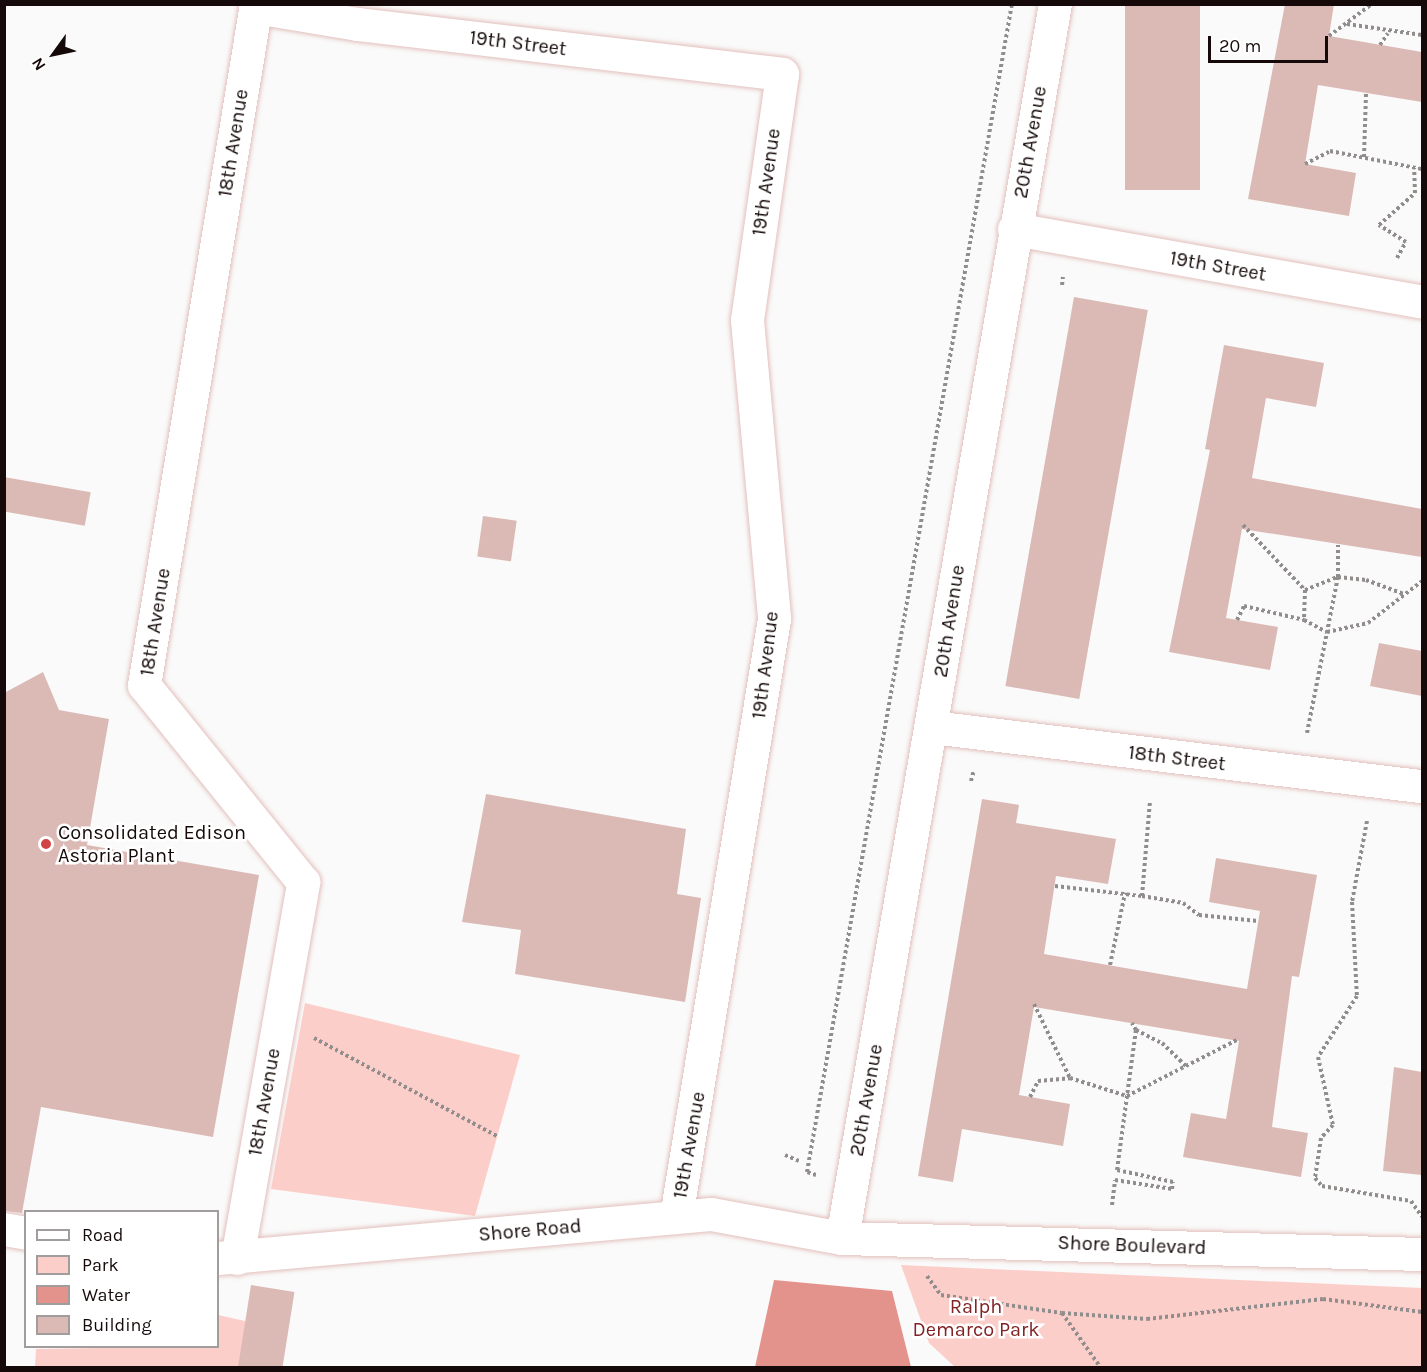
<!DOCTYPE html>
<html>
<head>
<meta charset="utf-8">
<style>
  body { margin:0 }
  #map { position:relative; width:1427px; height:1372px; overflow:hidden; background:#fafafa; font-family:Karla,sans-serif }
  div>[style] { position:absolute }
  .green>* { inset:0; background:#fccec9 }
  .water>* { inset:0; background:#e4928c }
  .building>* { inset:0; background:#dbbab6; transform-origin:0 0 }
  .path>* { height:4px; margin-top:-2px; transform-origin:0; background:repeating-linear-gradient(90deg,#928d8d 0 3px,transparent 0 6px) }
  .roads { filter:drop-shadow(0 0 2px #e2c0bc) drop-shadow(0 0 2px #e2c0bc) }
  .minor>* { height:33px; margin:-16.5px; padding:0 16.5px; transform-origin:16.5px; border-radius:16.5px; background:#fff }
  .dots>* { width:16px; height:16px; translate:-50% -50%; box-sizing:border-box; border:3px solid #fff; border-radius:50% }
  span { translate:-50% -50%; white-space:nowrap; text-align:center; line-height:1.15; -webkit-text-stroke:5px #fff; paint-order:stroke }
  .street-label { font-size:20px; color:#150a09 }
  .poi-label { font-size:20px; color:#150a09 }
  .left { translate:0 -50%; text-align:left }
  .park-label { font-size:20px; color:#812224 }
  .frame { position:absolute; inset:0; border:6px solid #150a09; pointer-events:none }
  .legend { position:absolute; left:24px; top:1210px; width:195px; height:138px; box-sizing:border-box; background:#fff; border:2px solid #a19d9d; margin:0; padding:8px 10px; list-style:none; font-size:18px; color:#150a09 }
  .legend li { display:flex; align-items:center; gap:12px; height:30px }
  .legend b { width:30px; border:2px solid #a19d9d }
  .north { position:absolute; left:24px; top:24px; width:60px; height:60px; -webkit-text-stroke:4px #fff; paint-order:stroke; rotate:237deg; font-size:16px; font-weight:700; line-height:24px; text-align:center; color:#150a09 }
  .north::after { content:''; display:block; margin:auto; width:21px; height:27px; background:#150a09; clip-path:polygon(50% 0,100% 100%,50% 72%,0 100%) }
  .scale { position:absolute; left:1208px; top:36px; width:120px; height:27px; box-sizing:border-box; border:3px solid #150a09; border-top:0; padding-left:8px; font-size:18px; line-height:21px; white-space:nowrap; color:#150a09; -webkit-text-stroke:4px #fff; paint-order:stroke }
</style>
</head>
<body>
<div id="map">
  <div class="green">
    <div style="clip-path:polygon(305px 1003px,520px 1055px,475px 1216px,271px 1189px)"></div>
    <div style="clip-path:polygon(901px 1265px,1422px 1288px,1422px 1367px,955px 1367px,929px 1343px)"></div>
    <div style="clip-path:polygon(218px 1315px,245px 1321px,245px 1367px,35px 1367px,36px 1349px,218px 1346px)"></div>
  </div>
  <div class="water">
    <div style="clip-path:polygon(774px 1280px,892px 1291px,911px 1367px,755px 1367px)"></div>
  </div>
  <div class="building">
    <div style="left:1125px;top:4px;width:75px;height:186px"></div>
    <div style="clip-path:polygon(1285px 4px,1334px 4px,1329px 36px,1422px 52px,1422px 102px,1318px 85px,1305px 164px,1356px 173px,1349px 216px,1248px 199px)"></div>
    <div style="left:1074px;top:297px;width:75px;height:395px;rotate:10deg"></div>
    <div style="clip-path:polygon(1224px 345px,1324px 363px,1316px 407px,1266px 398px,1252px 478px,1422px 509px,1422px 557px,1242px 529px,1226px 618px,1278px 627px,1270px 670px,1169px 652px,1210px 450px,1205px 449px)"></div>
    <div style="left:4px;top:477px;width:88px;height:34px;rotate:10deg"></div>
    <div style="left:483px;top:516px;width:34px;height:41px;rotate:8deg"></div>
    <div style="clip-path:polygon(1379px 643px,1422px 651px,1422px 696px,1370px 686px)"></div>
    <div style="clip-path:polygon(43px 672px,59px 710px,109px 719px,87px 845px,259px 875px,213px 1137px,41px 1107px,22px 1213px,4px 1211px,4px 693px)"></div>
    <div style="clip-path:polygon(486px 794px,686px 829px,677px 894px,701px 898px,685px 1002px,515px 974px,521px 930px,462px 922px)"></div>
    <div style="clip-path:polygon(982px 799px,1019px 805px,1016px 823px,1116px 839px,1108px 884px,1056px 876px,1044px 954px,1247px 989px,1260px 911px,1209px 902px,1216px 858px,1317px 875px,1299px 977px,1292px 976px,1272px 1127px,1308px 1133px,1301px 1177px,1183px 1157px,1191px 1113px,1226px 1119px,1239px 1041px,1034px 1007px,1019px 1095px,1070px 1104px,1063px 1146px,962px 1129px,953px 1182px,918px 1176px)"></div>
    <div style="clip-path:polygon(1394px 1067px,1422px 1072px,1422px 1175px,1383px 1171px)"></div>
    <div style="left:251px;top:1285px;width:44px;height:83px;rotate:9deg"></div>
  </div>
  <div class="path">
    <div style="left:1347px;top:24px;width:76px;rotate:8.3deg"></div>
    <div style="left:1329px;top:36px;width:54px;rotate:-36.7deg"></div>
    <div style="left:1380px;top:45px;width:14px;rotate:-56deg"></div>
    <div style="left:1364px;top:157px;width:64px;rotate:-88.2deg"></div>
    <div style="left:1305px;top:164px;width:28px;rotate:-27deg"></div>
    <div style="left:1330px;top:151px;width:94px;rotate:11.1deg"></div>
    <div style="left:1397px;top:258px;width:18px;rotate:-61deg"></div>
    <div style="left:1406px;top:242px;width:32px;rotate:-148deg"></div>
    <div style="left:1379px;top:225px;width:48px;rotate:-41.6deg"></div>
    <div style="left:1415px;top:193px;width:25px;rotate:-92deg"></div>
    <div style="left:1062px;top:285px;width:8px;rotate:-83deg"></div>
    <div style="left:1243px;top:525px;width:90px;rotate:46.4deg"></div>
    <div style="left:1305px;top:590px;width:30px;rotate:92deg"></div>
    <div style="left:1304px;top:620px;width:26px;rotate:28deg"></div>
    <div style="left:1327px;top:632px;width:42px;rotate:-12.4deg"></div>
    <div style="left:1368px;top:623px;width:68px;rotate:-37.9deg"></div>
    <div style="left:1305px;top:590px;width:35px;rotate:-22deg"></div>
    <div style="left:1338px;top:577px;width:28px;rotate:6deg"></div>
    <div style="left:1366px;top:580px;width:40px;rotate:20.2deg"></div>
    <div style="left:1237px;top:620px;width:16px;rotate:-63deg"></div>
    <div style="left:1244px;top:606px;width:62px;rotate:13.1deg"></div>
    <div style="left:1307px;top:733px;width:159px;rotate:-78.8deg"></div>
    <div style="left:1338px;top:577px;width:32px;rotate:-90deg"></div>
    <div style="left:971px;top:781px;width:11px;rotate:-75deg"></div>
    <div style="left:1367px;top:821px;width:82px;rotate:100.5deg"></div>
    <div style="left:1352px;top:902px;width:94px;rotate:87deg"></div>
    <div style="left:1357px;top:996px;width:72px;rotate:122.6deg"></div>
    <div style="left:1318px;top:1057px;width:70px;rotate:77.6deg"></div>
    <div style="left:1333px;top:1125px;width:18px;rotate:133deg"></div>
    <div style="left:1321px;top:1138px;width:40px;rotate:98.5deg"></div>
    <div style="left:1315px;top:1178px;width:11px;rotate:49deg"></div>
    <div style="left:1322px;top:1186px;width:90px;rotate:9.6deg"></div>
    <div style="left:1411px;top:1201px;width:19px;rotate:55deg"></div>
    <div style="left:1055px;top:886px;width:88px;rotate:6.6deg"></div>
    <div style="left:1142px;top:896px;width:42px;rotate:9.7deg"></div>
    <div style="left:1183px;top:903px;width:20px;rotate:37deg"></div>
    <div style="left:1199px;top:915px;width:59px;rotate:5.8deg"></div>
    <div style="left:1142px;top:896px;width:95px;rotate:-85.2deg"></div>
    <div style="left:1110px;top:965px;width:74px;rotate:-78.2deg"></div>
    <div style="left:1034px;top:1004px;width:82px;rotate:64.1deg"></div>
    <div style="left:1070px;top:1078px;width:60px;rotate:17.5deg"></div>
    <div style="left:1127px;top:1096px;width:126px;rotate:-27deg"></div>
    <div style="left:1136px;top:1030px;width:29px;rotate:27deg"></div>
    <div style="left:1162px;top:1043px;width:35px;rotate:44deg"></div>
    <div style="left:314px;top:1038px;width:208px;rotate:28.2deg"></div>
    <div style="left:1030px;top:1097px;width:18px;rotate:-63deg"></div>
    <div style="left:1038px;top:1081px;width:32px;rotate:-5deg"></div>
    <div style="left:785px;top:1155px;width:15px;rotate:23deg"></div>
    <div style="left:816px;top:1175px;width:9px;rotate:-162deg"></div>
    <div style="left:807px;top:1172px;width:1186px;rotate:-80.05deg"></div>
    <div style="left:1112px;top:1205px;width:25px;rotate:-83deg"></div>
    <div style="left:1115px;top:1180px;width:58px;rotate:9deg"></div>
    <div style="left:1172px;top:1189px;width:7px;rotate:-82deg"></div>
    <div style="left:1173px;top:1182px;width:57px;rotate:-167.9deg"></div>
    <div style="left:1117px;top:1170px;width:141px;rotate:-82.3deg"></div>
    <div style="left:1136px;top:1030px;width:8px;rotate:-120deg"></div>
    <div style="left:927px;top:1276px;width:24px;rotate:54deg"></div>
    <div style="left:941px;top:1295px;width:122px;rotate:8.5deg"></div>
    <div style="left:1062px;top:1313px;width:85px;rotate:4deg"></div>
    <div style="left:1147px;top:1319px;width:177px;rotate:-6.5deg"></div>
    <div style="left:1323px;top:1299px;width:100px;rotate:7.5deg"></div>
    <div style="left:1062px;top:1313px;width:67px;rotate:54.7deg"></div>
  </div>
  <div class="roads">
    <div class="minor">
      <div style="left:255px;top:7px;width:104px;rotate:9.4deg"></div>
      <div style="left:358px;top:24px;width:427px;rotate:6.7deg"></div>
      <div style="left:782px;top:74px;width:248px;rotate:98.1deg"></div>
      <div style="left:747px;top:320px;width:300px;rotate:84.8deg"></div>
      <div style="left:774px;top:619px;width:606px;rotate:99.31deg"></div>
      <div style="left:1014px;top:229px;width:414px;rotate:10.1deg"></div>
      <div style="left:932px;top:727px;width:494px;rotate:6.9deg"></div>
      <div style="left:4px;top:1229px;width:22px;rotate:10deg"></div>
      <div style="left:842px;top:1238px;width:1252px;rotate:-80.21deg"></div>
      <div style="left:218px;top:1258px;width:495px;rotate:-5.1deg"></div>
      <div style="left:711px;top:1214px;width:133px;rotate:10.4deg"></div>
      <div style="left:842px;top:1238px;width:580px;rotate:1.58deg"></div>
      <div style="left:237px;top:1258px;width:382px;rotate:-80deg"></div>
      <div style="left:303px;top:882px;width:253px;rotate:-128.9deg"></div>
      <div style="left:144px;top:685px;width:690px;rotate:-80.66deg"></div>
    </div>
  </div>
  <div class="dots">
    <div style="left:46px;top:844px;background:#d24344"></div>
  </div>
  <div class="street-label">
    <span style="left:518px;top:43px;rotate:7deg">19th Street</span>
    <span style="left:1030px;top:142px;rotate:-80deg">20th Avenue</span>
    <span style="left:233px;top:143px;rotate:-81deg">18th Avenue</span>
    <span style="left:766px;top:182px;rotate:-82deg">19th Avenue</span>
    <span style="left:1218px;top:266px;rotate:10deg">19th Street</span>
    <span style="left:949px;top:621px;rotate:-81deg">20th Avenue</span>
    <span style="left:155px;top:622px;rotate:-81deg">18th Avenue</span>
    <span style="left:765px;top:665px;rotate:-83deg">19th Avenue</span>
    <span style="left:1177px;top:758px;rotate:7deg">18th Street</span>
    <span style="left:866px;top:1100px;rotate:-80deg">20th Avenue</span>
    <span style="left:264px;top:1102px;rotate:-80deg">18th Avenue</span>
    <span style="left:689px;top:1145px;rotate:-80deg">19th Avenue</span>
    <span style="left:530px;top:1230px;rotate:-5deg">Shore Road</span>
    <span style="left:1132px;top:1245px;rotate:2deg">Shore Boulevard</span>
  </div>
  <div class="poi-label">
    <span class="left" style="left:58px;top:844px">Consolidated Edison<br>Astoria Plant</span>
  </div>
  <div class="park-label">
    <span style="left:976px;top:1318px">Ralph<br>Demarco Park</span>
  </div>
  <div class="frame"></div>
  <ul class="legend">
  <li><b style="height:8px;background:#fff"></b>Road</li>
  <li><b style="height:16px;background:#fccec9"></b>Park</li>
  <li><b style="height:16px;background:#e4928c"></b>Water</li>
  <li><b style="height:16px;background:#dbbab6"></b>Building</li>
  </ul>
  <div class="north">N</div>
  <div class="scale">20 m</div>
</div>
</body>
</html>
